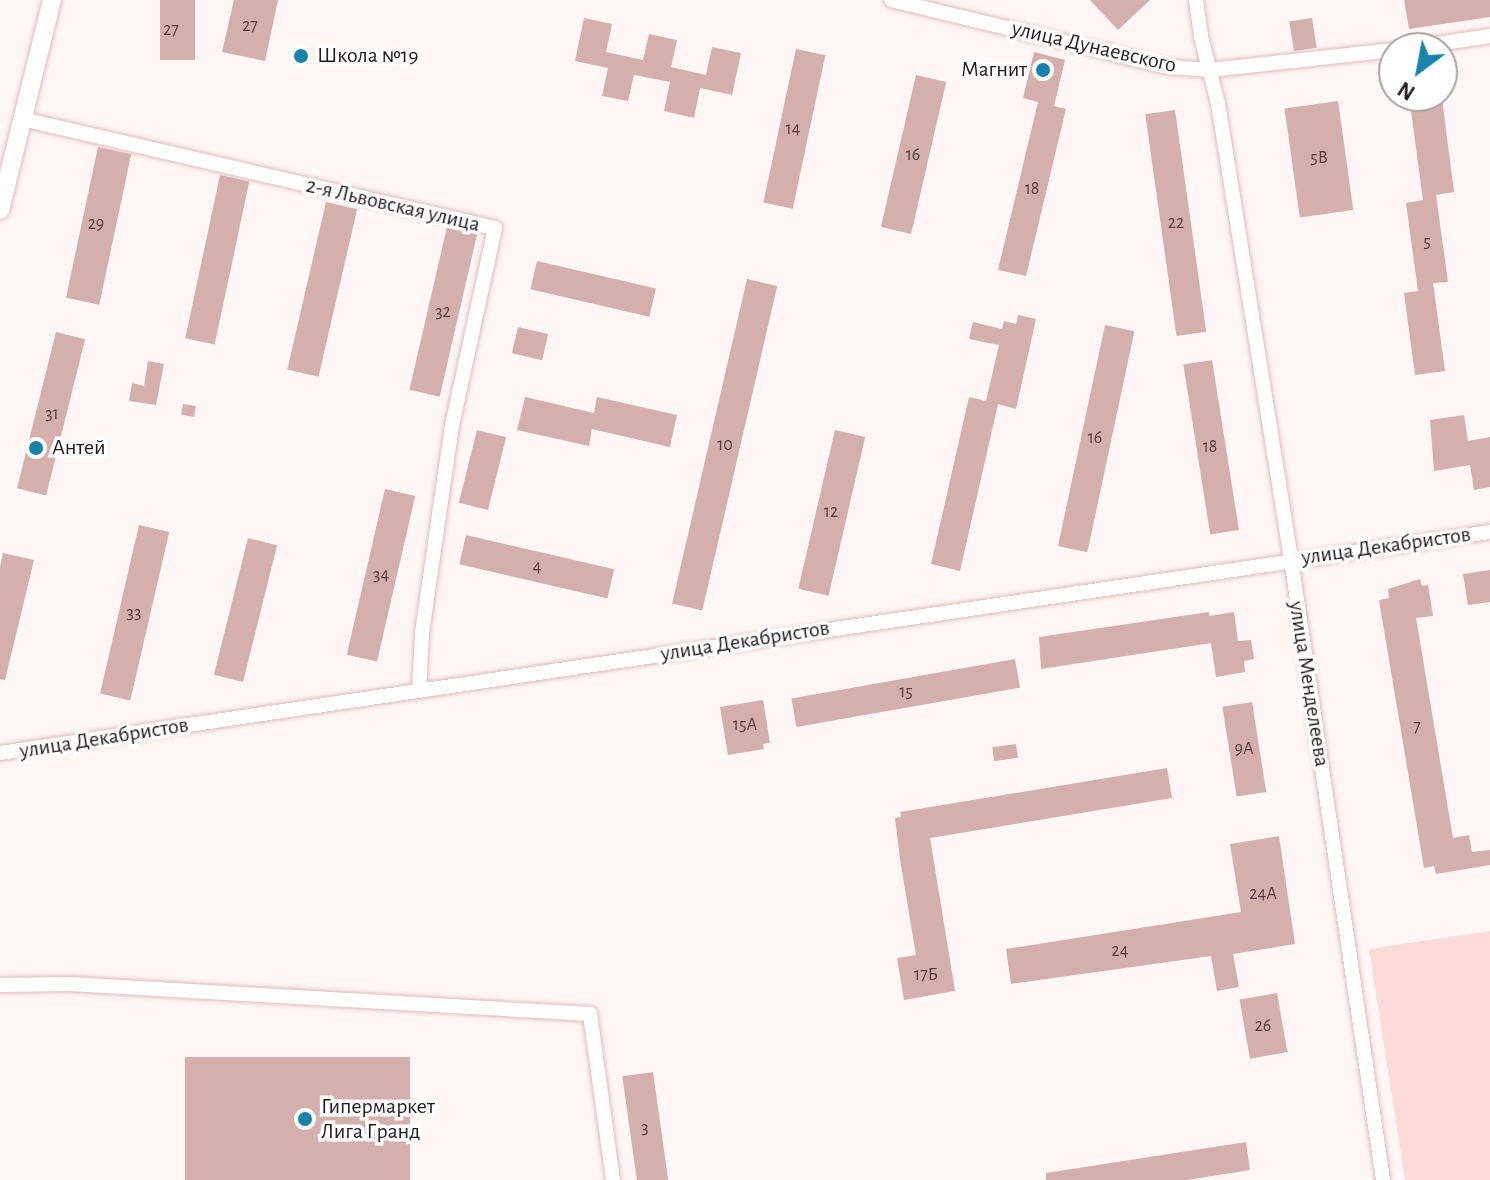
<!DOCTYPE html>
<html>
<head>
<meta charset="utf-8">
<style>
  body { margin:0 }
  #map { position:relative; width:1490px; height:1180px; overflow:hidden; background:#fff7f6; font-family:"Alegreya Sans",sans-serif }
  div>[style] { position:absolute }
  .green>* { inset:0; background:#fcdbda }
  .building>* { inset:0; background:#d4afad; transform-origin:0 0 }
  .roads { filter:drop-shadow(0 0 2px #e2bcbb) drop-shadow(0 0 2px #e2bcbb) }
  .minor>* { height:14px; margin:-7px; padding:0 7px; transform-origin:7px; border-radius:7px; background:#fff }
  .secondary>* { height:18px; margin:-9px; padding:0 9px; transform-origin:9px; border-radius:9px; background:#fff }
  .dots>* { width:22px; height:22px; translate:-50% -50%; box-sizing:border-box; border:4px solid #fff; border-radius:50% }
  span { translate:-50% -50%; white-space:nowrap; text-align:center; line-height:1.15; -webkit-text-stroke:7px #fff; paint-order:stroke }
  .number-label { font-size:18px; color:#533f3f }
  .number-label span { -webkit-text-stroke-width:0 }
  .street-label { font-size:22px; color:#281a1a }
  .poi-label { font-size:22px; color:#281a1a }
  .left { translate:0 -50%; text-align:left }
  .right { translate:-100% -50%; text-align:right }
  .north { position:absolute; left:1378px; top:32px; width:80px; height:80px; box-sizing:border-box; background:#fff; border:2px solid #a9a3a3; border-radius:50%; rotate:212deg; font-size:22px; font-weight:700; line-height:32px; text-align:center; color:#281a1a }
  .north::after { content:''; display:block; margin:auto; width:28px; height:36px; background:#1a83ac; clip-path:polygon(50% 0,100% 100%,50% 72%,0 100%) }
</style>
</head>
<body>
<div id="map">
  <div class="green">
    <div style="clip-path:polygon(1490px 931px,1490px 1180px,1405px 1180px,1369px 949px)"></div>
  </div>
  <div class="building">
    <div style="left:160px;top:0;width:35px;height:60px"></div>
    <div style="clip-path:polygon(234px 0,278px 0,265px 61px,222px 52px)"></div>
    <div style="clip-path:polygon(1090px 0,1150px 0,1118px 30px)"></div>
    <div style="clip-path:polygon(1404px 0,1490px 0,1490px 17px,1409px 29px)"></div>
    <div style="clip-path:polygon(584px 18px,612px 24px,606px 52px,643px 60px,649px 34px,677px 40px,671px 67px,706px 75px,712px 47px,741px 53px,732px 95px,700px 88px,694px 118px,664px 111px,670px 82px,634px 75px,628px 101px,602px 96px,608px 68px,575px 61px)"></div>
    <div style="left:1312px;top:18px;width:30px;height:23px;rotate:81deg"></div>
    <div style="left:796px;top:49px;width:30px;height:157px;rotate:12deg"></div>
    <div style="clip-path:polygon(1034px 52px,1065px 60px,1054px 106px,1066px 109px,1026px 276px,998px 270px,1038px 102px,1023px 98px)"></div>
    <div style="left:916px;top:75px;width:31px;height:156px;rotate:13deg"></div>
    <div style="clip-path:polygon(1442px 99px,1454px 192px,1436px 195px,1448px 282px,1433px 283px,1445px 371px,1415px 375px,1404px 293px,1418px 291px,1406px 203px,1423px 200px,1411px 111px,1425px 109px,1424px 101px)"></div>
    <div style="left:1338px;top:101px;width:110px;height:54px;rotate:82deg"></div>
    <div style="left:1175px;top:110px;width:224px;height:30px;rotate:82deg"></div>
    <div style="left:98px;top:147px;width:34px;height:154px;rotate:12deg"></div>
    <div style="left:220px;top:175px;width:30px;height:167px;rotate:12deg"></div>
    <div style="left:326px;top:202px;width:32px;height:172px;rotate:13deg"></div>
    <div style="left:447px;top:227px;width:31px;height:167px;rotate:13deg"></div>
    <div style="left:537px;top:261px;width:122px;height:29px;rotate:13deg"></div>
    <div style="left:747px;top:279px;width:31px;height:333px;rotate:13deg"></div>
    <div style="clip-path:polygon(1018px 315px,1036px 319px,1016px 409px,998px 404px,960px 571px,931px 564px,969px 397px,986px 401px,999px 345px,969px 339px,973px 322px,1002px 329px,1004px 321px,1016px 324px)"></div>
    <div style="left:1105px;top:325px;width:30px;height:226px;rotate:12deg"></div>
    <div style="left:518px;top:327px;width:31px;height:27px;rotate:13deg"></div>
    <div style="left:56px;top:332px;width:30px;height:161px;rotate:14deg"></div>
    <div style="left:1212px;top:360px;width:172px;height:29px;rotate:81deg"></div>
    <div style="clip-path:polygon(148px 361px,164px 364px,156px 405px,129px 401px,132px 383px,144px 386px)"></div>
    <div style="clip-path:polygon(525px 397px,594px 413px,597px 397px,677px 415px,670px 447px,592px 429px,589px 446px,517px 430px)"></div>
    <div style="left:183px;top:404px;width:13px;height:11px;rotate:9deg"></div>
    <div style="clip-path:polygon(1464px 415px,1468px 441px,1490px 437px,1490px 487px,1474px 490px,1470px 465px,1434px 471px,1430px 420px)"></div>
    <div style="left:477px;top:430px;width:30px;height:75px;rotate:14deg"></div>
    <div style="left:835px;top:430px;width:31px;height:163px;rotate:13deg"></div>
    <div style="left:385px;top:489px;width:31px;height:170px;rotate:13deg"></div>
    <div style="left:139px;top:525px;width:31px;height:173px;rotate:13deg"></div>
    <div style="left:466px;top:535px;width:152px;height:30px;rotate:13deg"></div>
    <div style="left:248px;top:538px;width:30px;height:141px;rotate:14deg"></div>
    <div style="clip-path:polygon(3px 553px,34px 560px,5px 680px,0 679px,0 567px)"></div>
    <div style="clip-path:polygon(1490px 570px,1490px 602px,1468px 605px,1463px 574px)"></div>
    <div style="clip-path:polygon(1420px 579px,1422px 586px,1428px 585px,1433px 616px,1416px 618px,1453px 838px,1469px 835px,1472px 852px,1490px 850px,1490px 865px,1436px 874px,1434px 866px,1424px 868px,1379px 600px,1389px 598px,1388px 589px)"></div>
    <div style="clip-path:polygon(1209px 612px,1209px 616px,1234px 612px,1238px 641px,1251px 640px,1254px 659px,1244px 661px,1245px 672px,1216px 677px,1211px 643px,1041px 669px,1039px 637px)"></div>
    <div style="left:1015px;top:659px;width:29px;height:227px;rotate:80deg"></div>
    <div style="clip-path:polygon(763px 700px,770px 743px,763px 744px,764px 749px,728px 755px,720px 707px)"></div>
    <div style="left:1252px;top:702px;width:91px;height:30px;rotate:81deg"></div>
    <div style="left:1016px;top:744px;width:14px;height:24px;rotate:82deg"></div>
    <div style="clip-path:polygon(1167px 768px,1172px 798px,930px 838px,955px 991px,904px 1000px,897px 958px,916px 955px,900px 859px,895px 818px,901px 817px,900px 812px)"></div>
    <div style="clip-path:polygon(1279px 836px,1295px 944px,1233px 954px,1239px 987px,1217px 991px,1211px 956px,1011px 984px,1006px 949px,1241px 912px,1230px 844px)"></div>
    <div style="left:1277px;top:993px;width:60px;height:38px;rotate:80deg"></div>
    <div style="left:185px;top:1057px;width:225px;height:124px"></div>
    <div style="left:653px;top:1072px;width:109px;height:31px;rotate:82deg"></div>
    <div style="clip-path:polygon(1246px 1142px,1250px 1170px,1187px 1180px,1046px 1180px,1046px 1173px)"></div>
  </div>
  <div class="roads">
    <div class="minor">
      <div style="left:891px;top:0;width:286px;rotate:13.6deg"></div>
      <div style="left:1169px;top:67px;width:41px;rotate:4.2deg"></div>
      <div style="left:1210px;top:70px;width:185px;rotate:-6.2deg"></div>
      <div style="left:1196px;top:0;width:37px;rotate:82deg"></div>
      <div style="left:1201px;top:37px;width:68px;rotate:75.6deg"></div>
      <div style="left:1218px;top:103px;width:462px;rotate:80.9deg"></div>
      <div style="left:1291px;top:559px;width:628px;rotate:81.57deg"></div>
      <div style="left:1410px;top:48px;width:81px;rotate:-8.5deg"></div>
      <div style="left:22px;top:119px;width:485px;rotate:13deg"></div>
      <div style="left:495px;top:228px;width:202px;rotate:102.3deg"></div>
      <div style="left:452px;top:425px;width:210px;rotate:98.2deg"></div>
      <div style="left:422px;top:633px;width:57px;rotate:93deg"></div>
      <div style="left:0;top:753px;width:1506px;rotate:-8.44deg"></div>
      <div style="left:0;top:985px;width:70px;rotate:-0.8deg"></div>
      <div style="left:70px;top:984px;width:521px;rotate:3.3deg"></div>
      <div style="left:590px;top:1014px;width:168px;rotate:82.1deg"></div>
    </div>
    <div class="secondary">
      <div style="left:0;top:210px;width:216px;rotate:-76.1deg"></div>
    </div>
  </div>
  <div class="dots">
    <div style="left:301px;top:56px;background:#1a83ac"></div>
    <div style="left:1043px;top:70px;background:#1a83ac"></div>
    <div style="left:36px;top:448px;background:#1a83ac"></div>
    <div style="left:305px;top:1119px;background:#1a83ac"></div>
  </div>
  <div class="number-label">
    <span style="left:250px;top:26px">27</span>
    <span style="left:171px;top:30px">27</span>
    <span style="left:793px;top:129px">14</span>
    <span style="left:913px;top:155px">16</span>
    <span style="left:1319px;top:158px">5В</span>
    <span style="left:1032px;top:189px">18</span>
    <span style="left:1176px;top:223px">22</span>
    <span style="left:96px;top:224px">29</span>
    <span style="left:1427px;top:242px">5</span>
    <span style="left:443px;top:312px">32</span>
    <span style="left:52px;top:414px">31</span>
    <span style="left:1095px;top:438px">16</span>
    <span style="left:725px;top:445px">10</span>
    <span style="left:1210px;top:447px">18</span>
    <span style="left:831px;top:512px">12</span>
    <span style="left:537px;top:567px">4</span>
    <span style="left:381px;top:575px">34</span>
    <span style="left:134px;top:613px">33</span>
    <span style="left:906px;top:692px">15</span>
    <span style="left:745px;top:725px">15А</span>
    <span style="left:1417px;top:727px">7</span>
    <span style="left:1244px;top:749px">9А</span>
    <span style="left:1263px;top:894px">24А</span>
    <span style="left:1120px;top:951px">24</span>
    <span style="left:926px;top:975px">17Б</span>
    <span style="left:1263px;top:1026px">26</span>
    <span style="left:645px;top:1128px">3</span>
  </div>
  <div class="street-label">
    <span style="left:1094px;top:47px;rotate:13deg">улица Дунаевского</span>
    <span style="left:393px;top:205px;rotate:13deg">2-я Львовская улица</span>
    <span style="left:1386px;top:546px;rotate:-8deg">улица Декабристов</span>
    <span style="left:745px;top:641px;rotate:-9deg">улица Декабристов</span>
    <span style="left:1309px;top:684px;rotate:81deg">улица Менделеева</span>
    <span style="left:104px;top:738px;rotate:-9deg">улица Декабристов</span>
  </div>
  <div class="poi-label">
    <span class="left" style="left:317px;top:56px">Школа №19</span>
    <span class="right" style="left:1027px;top:70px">Магнит</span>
    <span class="left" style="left:52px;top:448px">Антей</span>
    <span class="left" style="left:321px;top:1119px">Гипермаркет<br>Лига Гранд</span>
  </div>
  <div class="north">N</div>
</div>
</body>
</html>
